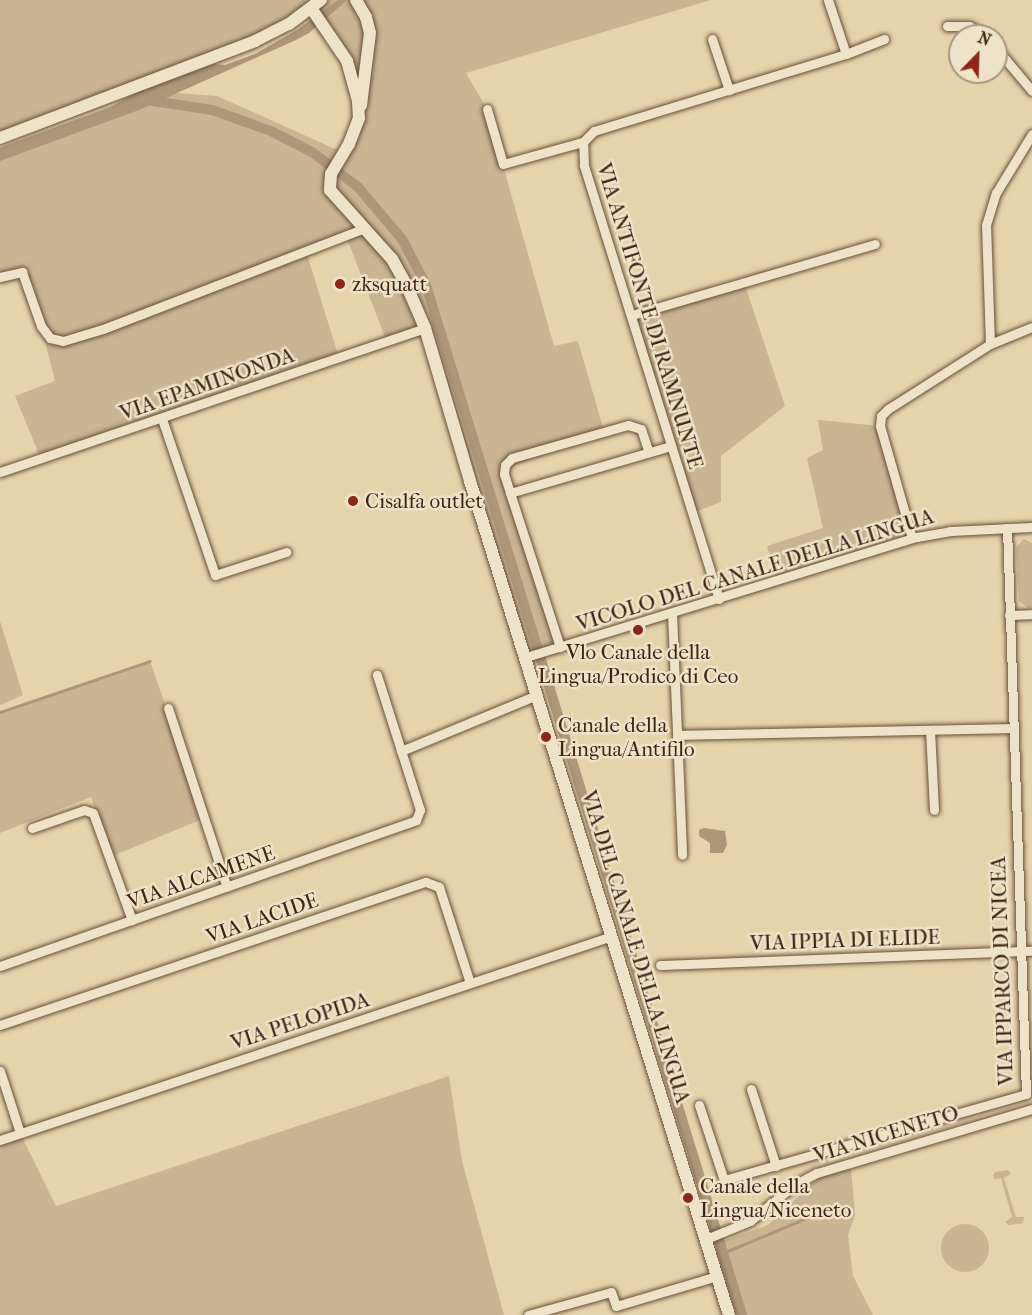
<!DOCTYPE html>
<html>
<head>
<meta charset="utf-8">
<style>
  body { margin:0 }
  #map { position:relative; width:1032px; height:1315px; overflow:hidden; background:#e5d3ab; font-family:"IM FELL French Canon",serif }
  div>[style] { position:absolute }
  .green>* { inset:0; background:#c9b592 }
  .round { border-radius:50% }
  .water>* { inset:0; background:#ad9778 }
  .stream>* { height:3px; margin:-1.5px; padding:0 1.5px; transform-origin:1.5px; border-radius:1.5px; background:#ad9778 }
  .canal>* { height:10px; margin:-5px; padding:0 5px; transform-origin:5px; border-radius:5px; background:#ad9778 }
  .roads { filter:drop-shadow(0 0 2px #694f3a) drop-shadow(0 0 2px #694f3a) }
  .minor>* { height:9px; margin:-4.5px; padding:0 4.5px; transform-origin:4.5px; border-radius:4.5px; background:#eee2c8 }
  .tertiary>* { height:12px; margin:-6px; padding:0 6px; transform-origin:6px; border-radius:6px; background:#eee2c8 }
  .dots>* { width:16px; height:16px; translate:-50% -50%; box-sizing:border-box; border:3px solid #eee2c8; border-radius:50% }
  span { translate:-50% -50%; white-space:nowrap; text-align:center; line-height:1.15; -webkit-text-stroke:5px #eee2c8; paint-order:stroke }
  .poi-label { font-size:21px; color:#402315 }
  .left { translate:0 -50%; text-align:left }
  .street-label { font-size:21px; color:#402315 }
  .north { position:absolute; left:948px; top:24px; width:60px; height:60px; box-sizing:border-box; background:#eee2c8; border:2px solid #a89680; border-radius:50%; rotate:23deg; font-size:16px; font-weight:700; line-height:24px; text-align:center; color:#402315 }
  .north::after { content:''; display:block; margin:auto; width:21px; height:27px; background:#8f2418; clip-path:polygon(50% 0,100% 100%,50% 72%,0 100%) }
</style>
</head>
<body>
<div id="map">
  <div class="green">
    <div style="clip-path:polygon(0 0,321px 0,289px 24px,0 138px)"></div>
    <div style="clip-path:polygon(325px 0,711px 0,466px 73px,487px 109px,554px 346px,578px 341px,604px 431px,504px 470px,560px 647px,526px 657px,425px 329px,387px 342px,346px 236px,306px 251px,339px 358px,41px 459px,15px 396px,55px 381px,41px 326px,19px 272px,0 278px,0 147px,153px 91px,217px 96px,344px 153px,359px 118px,356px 88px,314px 11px)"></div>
    <div style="clip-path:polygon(744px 282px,785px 406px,721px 456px,721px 502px,692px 513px,632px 315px)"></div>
    <div style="clip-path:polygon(818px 420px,880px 426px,912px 538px,777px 581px,767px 546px,823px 528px,807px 458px,823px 450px)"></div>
    <div style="clip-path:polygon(1024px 539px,1032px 543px,1032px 607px,1028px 608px,1019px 601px,1016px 551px,1017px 546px)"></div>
    <div style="clip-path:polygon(0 621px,23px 695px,0 705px)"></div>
    <div style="clip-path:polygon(150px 661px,205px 818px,110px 857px,91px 797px,0 833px,0 712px)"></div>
    <div style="clip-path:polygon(449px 1076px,462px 1161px,504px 1315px,0 1315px,0 1140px,20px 1133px,56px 1206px)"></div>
    <div style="clip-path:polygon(851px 1168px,855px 1215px,848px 1235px,853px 1276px,873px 1315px,735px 1315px,715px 1251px,718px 1243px,768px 1225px,820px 1176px)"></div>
    <div style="clip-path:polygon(1008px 1170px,1011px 1174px,1004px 1178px,1016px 1217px,1024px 1217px,1023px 1223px,1009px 1225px,1005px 1222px,1012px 1217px,1001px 1178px,994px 1179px,993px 1176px,995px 1172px)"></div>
    <div class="round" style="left:941px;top:1224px;width:48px;height:48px"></div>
  </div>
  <div class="water">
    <div style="clip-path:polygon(338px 0,347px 0,309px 33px,296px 40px,139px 110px,0 161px,0 148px,109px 108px,135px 93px,213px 64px,225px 65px,255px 54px,297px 30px)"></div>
    <div style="clip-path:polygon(704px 828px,725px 831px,727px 845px,723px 853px,710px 853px,710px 843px,699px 836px,699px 830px)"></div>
  </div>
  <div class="stream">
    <div style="left:0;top:712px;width:158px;rotate:-18.8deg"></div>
    <div style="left:723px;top:1253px;width:124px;rotate:-22.8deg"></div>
  </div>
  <div class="canal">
    <div style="left:146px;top:100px;width:67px;rotate:8.6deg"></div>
    <div style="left:212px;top:110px;width:63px;rotate:19.6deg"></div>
    <div style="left:271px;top:131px;width:46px;rotate:27.1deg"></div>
    <div style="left:312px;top:152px;width:58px;rotate:37.3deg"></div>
    <div style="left:358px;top:187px;width:68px;rotate:49.8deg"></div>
    <div style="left:402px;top:239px;width:52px;rotate:62.4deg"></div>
    <div style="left:426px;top:285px;width:1077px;rotate:72.94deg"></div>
  </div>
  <div class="roads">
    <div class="minor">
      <div style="left:828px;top:0;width:57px;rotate:71.6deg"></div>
      <div style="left:947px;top:26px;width:22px"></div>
      <div style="left:969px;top:26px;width:20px;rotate:30deg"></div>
      <div style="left:712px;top:39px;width:54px;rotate:71.6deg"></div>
      <div style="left:996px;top:48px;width:56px;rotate:50.1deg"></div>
      <div style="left:487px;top:109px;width:57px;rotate:73.8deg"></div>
      <div style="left:503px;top:164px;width:83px;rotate:-15.4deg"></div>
      <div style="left:0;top:277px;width:23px;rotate:-13deg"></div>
      <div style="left:22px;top:272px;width:57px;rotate:70.6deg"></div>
      <div style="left:41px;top:326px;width:15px;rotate:53deg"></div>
      <div style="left:50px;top:338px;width:13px;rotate:13deg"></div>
      <div style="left:63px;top:341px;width:42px;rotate:-16.7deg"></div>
      <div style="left:103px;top:329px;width:281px;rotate:-21.1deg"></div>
      <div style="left:632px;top:315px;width:253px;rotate:-16.3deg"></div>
      <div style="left:990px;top:344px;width:119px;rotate:-91.9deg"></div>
      <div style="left:986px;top:225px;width:34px;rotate:-73deg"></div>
      <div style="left:996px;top:193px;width:69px;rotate:-58.6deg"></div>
      <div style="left:162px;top:419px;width:165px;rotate:71.2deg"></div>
      <div style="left:215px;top:575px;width:75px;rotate:-17.9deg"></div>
      <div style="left:648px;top:450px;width:22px;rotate:-108deg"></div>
      <div style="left:641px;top:429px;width:14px;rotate:-163deg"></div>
      <div style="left:628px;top:425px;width:121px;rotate:164.1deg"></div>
      <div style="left:512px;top:458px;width:10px;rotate:135deg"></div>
      <div style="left:505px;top:465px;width:9px;rotate:96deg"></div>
      <div style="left:504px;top:474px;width:20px;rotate:72deg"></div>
      <div style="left:510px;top:493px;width:168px;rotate:-16.3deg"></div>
      <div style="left:0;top:472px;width:449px;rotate:-18.7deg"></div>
      <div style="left:510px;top:493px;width:162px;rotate:72deg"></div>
      <div style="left:912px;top:538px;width:116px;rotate:-105.9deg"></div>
      <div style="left:880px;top:426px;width:10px;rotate:-84deg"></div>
      <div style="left:881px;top:416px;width:10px;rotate:-45deg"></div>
      <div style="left:888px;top:409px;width:121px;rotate:-32.5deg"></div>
      <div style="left:990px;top:344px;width:45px;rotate:-22deg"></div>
      <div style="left:719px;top:599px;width:455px;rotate:-107.3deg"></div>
      <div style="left:584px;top:165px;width:23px;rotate:-92deg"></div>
      <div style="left:583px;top:142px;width:16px;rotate:-45deg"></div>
      <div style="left:594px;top:131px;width:264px;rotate:-17deg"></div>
      <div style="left:846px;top:54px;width:41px;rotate:-21.5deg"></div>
      <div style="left:672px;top:613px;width:242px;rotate:87.6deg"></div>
      <div style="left:1009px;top:615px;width:23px;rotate:-2deg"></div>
      <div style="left:526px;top:657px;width:409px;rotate:-17.1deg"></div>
      <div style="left:917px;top:537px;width:34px;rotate:-10deg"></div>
      <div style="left:950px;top:531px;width:82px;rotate:-2.8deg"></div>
      <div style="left:168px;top:708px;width:188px;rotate:71.8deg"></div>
      <div style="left:930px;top:730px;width:80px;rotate:87.1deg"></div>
      <div style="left:677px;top:735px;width:334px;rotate:-1.2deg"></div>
      <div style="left:401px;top:751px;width:147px;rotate:-22.4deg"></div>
      <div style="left:32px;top:828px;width:55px;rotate:-19.1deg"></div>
      <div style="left:84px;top:810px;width:9px;rotate:18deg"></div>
      <div style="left:93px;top:813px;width:114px;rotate:70deg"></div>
      <div style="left:660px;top:965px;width:372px;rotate:-2.2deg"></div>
      <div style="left:0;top:966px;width:441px;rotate:-19.3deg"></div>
      <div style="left:416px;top:820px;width:11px;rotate:-68deg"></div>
      <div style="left:420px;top:810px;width:142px;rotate:-107.7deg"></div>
      <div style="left:0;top:1025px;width:449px;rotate:-18.6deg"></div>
      <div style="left:426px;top:882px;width:14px;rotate:21deg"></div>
      <div style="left:439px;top:887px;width:101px;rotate:72.1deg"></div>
      <div style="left:0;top:1071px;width:65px;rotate:72.1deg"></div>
      <div style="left:751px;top:1089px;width:81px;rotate:72deg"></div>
      <div style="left:699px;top:1105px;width:79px;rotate:71.6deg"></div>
      <div style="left:724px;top:1180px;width:314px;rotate:-15.9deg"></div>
      <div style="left:1026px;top:1094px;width:566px;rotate:-91.92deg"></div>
      <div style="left:0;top:1140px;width:645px;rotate:-18.43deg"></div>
      <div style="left:706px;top:1239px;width:48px;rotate:-22.2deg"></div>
      <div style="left:750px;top:1221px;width:57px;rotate:-39.3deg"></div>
      <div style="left:794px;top:1185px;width:26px;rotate:-28deg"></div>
      <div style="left:817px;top:1173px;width:224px;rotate:-16.6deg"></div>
      <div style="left:528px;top:1315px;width:86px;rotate:-15.5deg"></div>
      <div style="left:611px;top:1292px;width:15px;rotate:70deg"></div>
      <div style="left:616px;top:1306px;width:105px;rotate:-16.5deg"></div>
    </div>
    <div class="tertiary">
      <div style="left:356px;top:0;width:20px;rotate:60deg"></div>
      <div style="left:366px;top:17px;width:16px;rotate:76deg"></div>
      <div style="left:370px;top:33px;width:73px;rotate:97.1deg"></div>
      <div style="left:311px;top:8px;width:64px;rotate:55.8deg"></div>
      <div style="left:347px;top:61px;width:41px;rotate:74.6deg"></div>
      <div style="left:358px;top:101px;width:17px;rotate:87deg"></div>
      <div style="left:359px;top:118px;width:28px;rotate:111deg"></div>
      <div style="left:349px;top:144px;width:35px;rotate:121deg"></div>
      <div style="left:331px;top:174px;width:16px;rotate:94deg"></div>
      <div style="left:330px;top:190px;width:93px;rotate:48.1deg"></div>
      <div style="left:392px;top:259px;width:29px;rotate:61deg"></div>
      <div style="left:406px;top:284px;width:48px;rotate:66.6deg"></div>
      <div style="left:425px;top:328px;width:159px;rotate:73.6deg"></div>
      <div style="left:470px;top:481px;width:873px;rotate:72.75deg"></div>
      <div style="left:0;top:138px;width:273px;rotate:-20.8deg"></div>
      <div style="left:255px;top:41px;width:38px;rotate:-27deg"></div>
      <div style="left:289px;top:24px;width:40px;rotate:-37deg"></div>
    </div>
  </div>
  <div class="dots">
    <div style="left:340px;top:284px;background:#8f2418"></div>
    <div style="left:353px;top:501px;background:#8f2418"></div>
    <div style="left:638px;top:630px;background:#8f2418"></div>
    <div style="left:546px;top:737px;background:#8f2418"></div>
    <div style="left:688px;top:1198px;background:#8f2418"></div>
  </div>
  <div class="poi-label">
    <span class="left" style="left:352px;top:284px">zksquatt</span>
    <span class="left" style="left:365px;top:501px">Cisalfa outlet</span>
    <span style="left:638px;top:664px">Vlo Canale della<br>Lingua/Prodico di Ceo</span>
    <span class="left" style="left:558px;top:737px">Canale della<br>Lingua/Antifilo</span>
    <span class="left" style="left:700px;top:1198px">Canale della<br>Lingua/Niceneto</span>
  </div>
  <div class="street-label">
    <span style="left:650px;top:316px;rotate:73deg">VIA ANTIFONTE DI RAMNUNTE</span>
    <span style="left:207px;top:384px;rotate:-19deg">VIA EPAMINONDA</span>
    <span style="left:755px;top:570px;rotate:-17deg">VICOLO DEL CANALE DELLA LINGUA</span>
    <span style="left:201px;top:877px;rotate:-19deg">VIA ALCAMENE</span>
    <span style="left:262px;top:918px;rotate:-19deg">VIA LACIDE</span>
    <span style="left:845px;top:940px;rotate:-2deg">VIA IPPIA DI ELIDE</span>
    <span style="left:636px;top:947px;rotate:73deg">VIA DEL CANALE DELLA LINGUA</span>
    <span style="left:1002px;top:971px;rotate:-92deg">VIA IPPARCO DI NICEA</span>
    <span style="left:300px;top:1021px;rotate:-18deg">VIA PELOPIDA</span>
    <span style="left:886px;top:1134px;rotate:-17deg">VIA NICENETO</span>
  </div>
  <div class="north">N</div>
</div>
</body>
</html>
